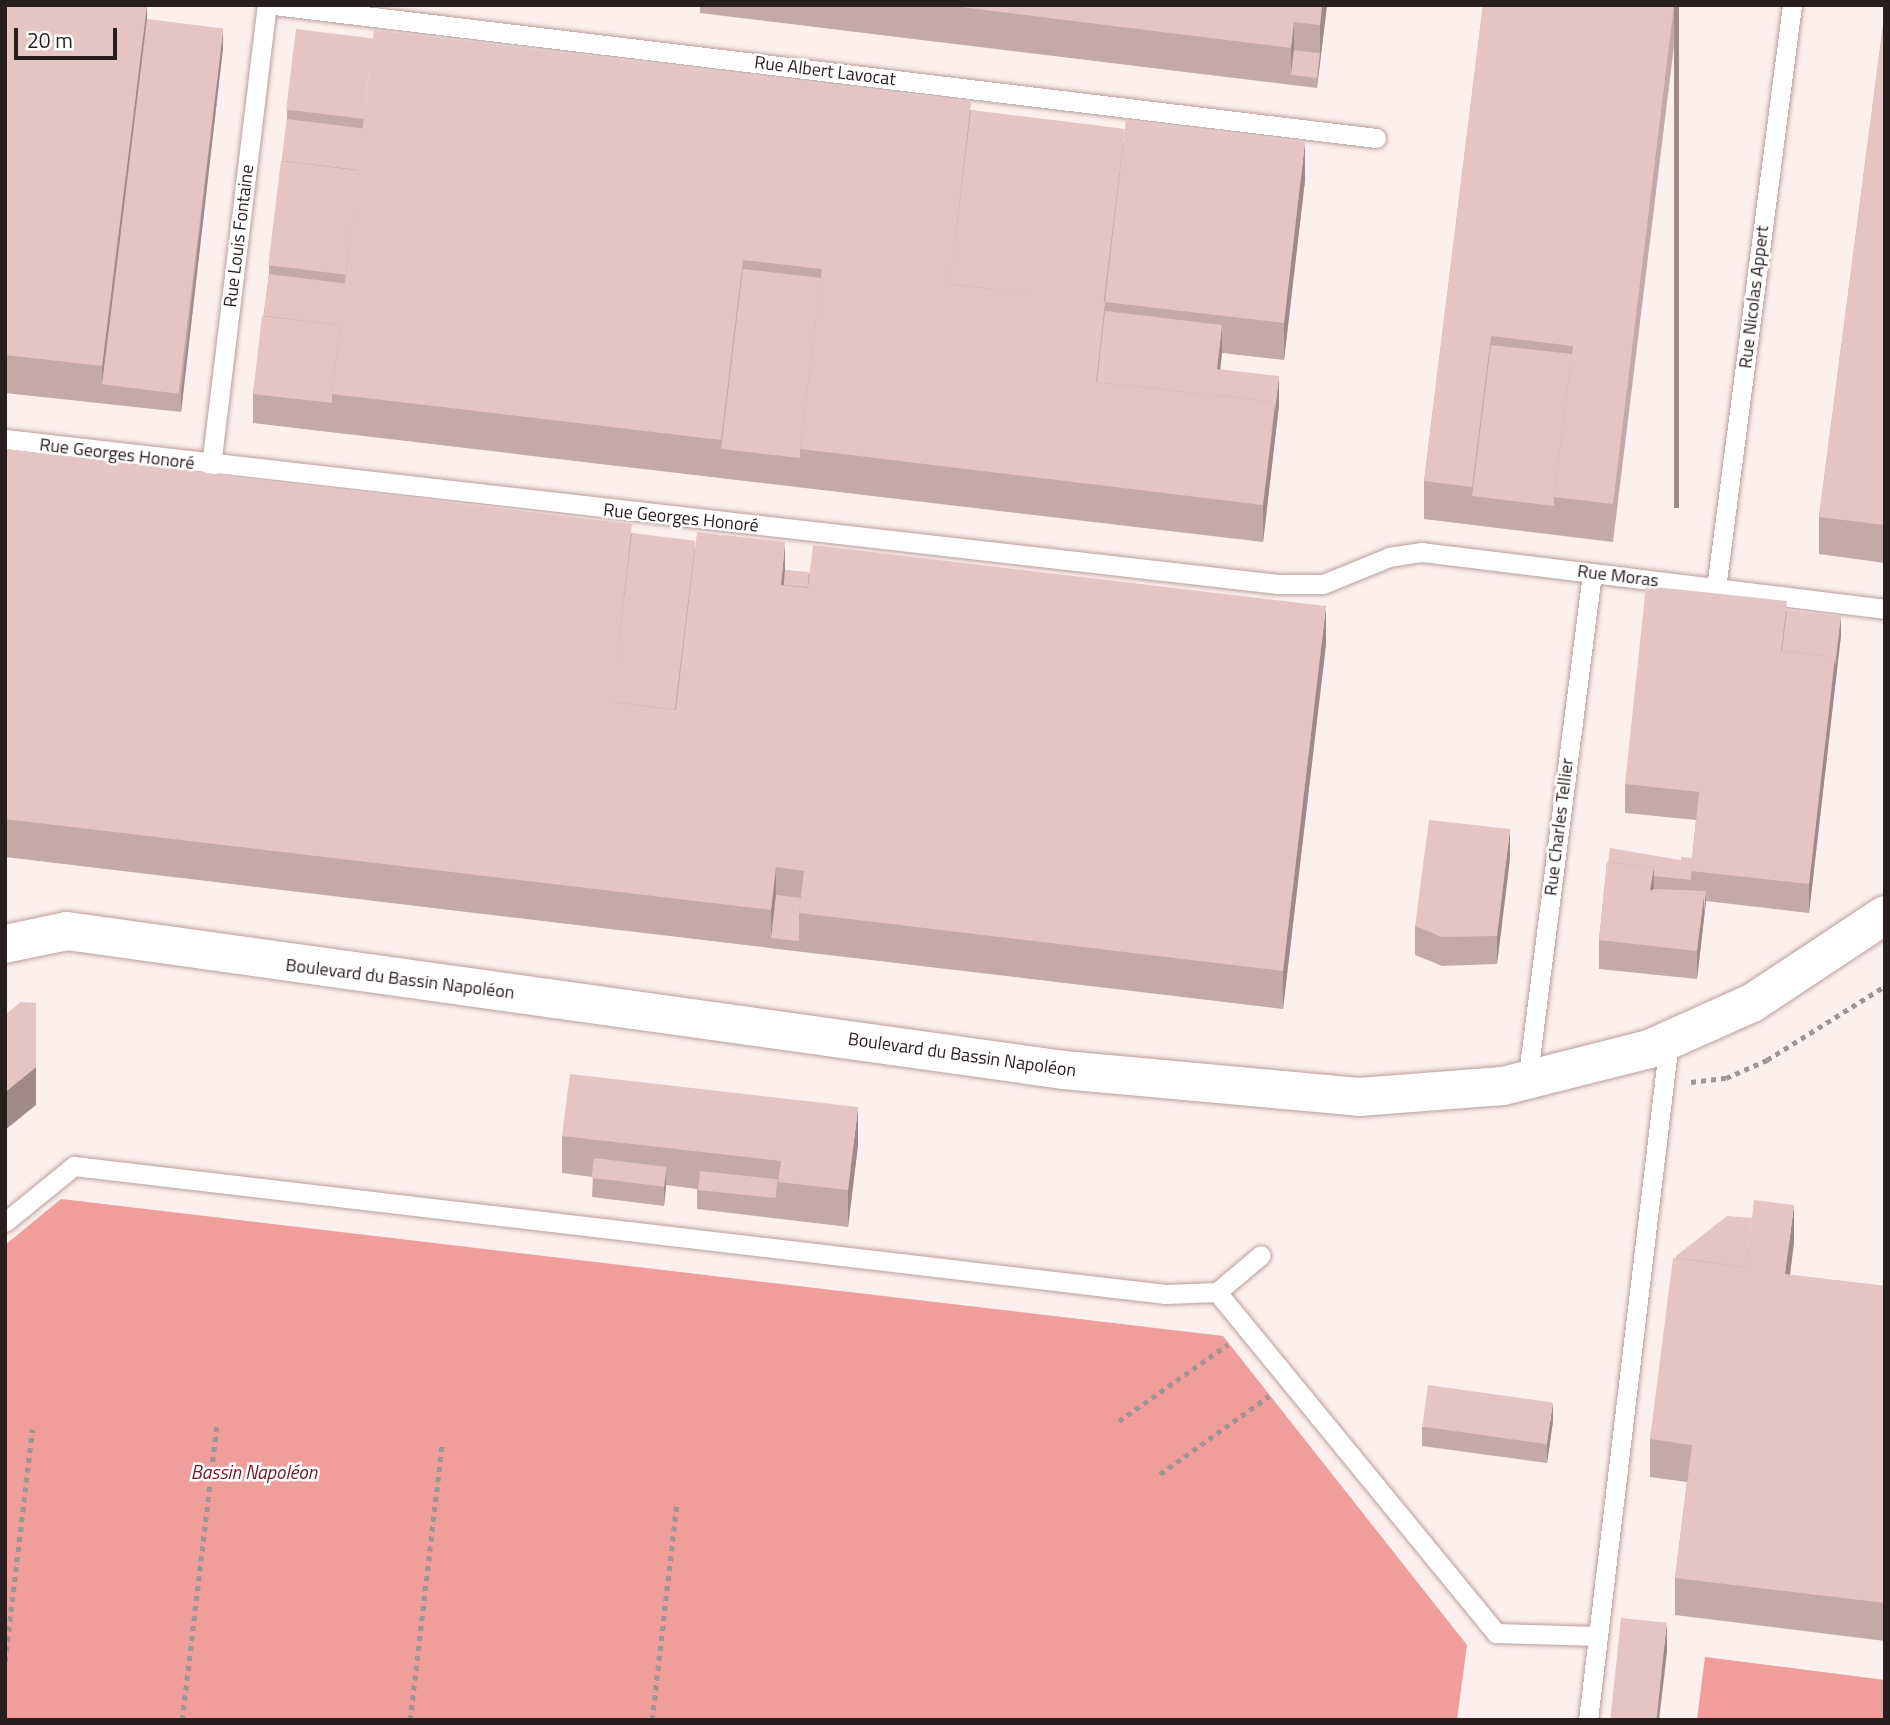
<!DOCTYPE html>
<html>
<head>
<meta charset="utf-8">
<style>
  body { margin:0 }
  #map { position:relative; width:1890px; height:1725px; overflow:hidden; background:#fcefee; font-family:"Titillium Web",sans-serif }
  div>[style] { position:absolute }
  .water>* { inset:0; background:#ef9e9c }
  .path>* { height:4.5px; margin-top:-2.25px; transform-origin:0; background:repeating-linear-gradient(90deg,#9f9393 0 5px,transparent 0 10px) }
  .roads { filter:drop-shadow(0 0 2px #ba9d9c) drop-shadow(0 0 2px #ba9d9c) }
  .lane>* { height:19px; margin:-9.5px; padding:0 9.5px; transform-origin:9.5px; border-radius:9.5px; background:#fff }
  .primary>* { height:38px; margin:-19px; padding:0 19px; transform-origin:19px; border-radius:19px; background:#fff }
  .wall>* { inset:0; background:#c4a9a9 }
  .shaded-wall>* { inset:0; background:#a08a89; transform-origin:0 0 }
  .building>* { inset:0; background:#e4c5c4; transform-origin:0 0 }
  span { translate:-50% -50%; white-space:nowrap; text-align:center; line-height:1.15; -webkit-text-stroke:5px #fff; paint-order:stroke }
  .street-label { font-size:18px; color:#291e1e }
  .water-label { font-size:19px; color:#751721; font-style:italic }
  .frame { position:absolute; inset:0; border:7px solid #291e1e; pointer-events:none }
  .scale { position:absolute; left:14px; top:28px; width:103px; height:32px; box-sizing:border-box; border:4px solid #291e1e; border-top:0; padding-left:9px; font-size:21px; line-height:24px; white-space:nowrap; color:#291e1e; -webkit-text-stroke:5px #fff; paint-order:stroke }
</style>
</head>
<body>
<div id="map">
  <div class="water">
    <div style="clip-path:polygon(61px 1199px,1223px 1336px,1467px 1645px,1457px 1720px,5px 1720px,5px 1245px)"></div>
    <div style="clip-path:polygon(1705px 1657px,1885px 1680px,1885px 1720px,1697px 1720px)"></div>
  </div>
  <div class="path">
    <div style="left:1691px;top:1082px;width:35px;rotate:-7deg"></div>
    <div style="left:1726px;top:1078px;width:45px;rotate:-23.7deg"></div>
    <div style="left:1767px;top:1060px;width:139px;rotate:-32.1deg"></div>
    <div style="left:1119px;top:1421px;width:133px;rotate:-35.2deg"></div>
    <div style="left:1160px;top:1474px;width:134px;rotate:-35.6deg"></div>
    <div style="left:5px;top:1661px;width:233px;rotate:-83.3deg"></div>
    <div style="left:182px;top:1720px;width:299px;rotate:-83.3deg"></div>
    <div style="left:410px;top:1720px;width:279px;rotate:-83.4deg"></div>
    <div style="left:652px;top:1720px;width:219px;rotate:-83.5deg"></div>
  </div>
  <div class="roads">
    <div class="lane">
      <div style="left:274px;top:5px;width:1110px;rotate:6.88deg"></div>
      <div style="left:5px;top:439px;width:1281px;rotate:6.5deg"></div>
      <div style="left:1278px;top:584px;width:45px"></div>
      <div style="left:1323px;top:584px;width:71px;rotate:-22.2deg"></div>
      <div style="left:1389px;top:557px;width:33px;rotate:-9deg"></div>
      <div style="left:1422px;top:552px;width:466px;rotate:7deg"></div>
      <div style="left:211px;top:466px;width:464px;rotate:-83.1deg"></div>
      <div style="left:1716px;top:588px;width:588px;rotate:-82.57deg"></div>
      <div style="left:1527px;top:1082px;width:513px;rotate:-82.72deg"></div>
      <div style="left:5px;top:1222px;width:89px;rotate:-39.1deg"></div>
      <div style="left:74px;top:1166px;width:1099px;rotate:6.69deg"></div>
      <div style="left:1166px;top:1294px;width:51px;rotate:-2.2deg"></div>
      <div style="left:1217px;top:1292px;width:57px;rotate:-40.1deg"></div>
      <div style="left:1217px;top:1292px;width:441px;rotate:50.7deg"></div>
      <div style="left:1496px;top:1633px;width:101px;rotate:1.7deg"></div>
      <div style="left:1588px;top:1720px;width:684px;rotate:-83.2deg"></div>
    </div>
    <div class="primary">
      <div style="left:5px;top:944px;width:63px;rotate:-11.8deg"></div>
      <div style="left:67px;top:931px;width:1007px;rotate:7.94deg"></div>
      <div style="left:1064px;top:1070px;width:296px;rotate:5.2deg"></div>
      <div style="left:1359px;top:1097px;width:144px;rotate:-4.4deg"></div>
      <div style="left:1503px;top:1086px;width:151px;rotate:-14.2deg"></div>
      <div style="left:1649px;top:1049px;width:113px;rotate:-24.1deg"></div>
      <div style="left:1752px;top:1003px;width:159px;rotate:-33.5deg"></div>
    </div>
  </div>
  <div class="wall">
    <div style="clip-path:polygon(5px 5px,147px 5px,147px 19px,223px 48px,181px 412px,5px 393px)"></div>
    <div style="clip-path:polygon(700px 5px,1327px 5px,1317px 88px,700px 13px)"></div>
    <div style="clip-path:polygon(1483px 5px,1679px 5px,1613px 542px,1424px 519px,1424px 481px)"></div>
    <div style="clip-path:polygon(1885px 10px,1885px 563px,1819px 554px,1819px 517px)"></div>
    <div style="clip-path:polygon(287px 110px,971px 110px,1305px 180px,1284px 360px,1222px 353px,1220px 369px,1279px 405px,1263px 542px,253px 423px,253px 394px,269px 274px,269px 265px,287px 119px)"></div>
    <div style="clip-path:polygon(5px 449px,632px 533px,785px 570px,1326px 644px,1283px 1009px,5px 857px)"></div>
    <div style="clip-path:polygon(1787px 610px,1841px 635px,1809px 913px,1706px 901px,1697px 979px,1599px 969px,1599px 940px,1607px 862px,1681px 860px,1692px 858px,1696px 820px,1625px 813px,1625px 784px)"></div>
    <div style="clip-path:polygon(1510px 858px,1497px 964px,1442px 966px,1415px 955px,1415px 926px)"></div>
    <div style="clip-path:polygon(562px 1136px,858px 1145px,848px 1227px,697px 1209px,697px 1189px,666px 1185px,664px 1206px,592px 1197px,593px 1177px,562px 1173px)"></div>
    <div style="clip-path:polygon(1794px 1242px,1790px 1275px,1885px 1286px,1885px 1641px,1675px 1615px,1675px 1578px,1687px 1482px,1650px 1477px,1650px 1439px,1676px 1258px)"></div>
    <div style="clip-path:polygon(1553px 1421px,1547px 1463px,1422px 1446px,1422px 1427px)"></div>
  </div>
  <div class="shaded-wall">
    <div style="clip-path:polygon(147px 5px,147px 38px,102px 384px,102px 366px)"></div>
    <div style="clip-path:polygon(1322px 5px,1327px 5px,1317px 88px,1320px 53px,1320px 25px)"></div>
    <div style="left:1674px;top:5px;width:5px;height:503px"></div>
    <div style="clip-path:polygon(1294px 22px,1294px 59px,1291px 75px,1291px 85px,1291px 48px)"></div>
    <div style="clip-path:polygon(223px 28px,223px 48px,181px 412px,181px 393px)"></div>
    <div style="clip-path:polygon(1305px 142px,1305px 180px,1284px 360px,1284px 323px)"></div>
    <div style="clip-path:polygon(1222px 325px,1222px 353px,1217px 398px,1217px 369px)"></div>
    <div style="clip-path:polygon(1279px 376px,1279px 405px,1263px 542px,1263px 505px)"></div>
    <div style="clip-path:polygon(785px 542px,785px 580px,782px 613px,781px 585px)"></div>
    <div style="clip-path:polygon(1326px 606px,1326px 644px,1283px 1009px,1283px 971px)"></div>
    <div style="clip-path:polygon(1841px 616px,1841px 635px,1809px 913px,1809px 884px,1835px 657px)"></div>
    <div style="clip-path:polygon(1510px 829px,1510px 858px,1497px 964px,1497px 936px)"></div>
    <div style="clip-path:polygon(776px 867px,776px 905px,771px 938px,771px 910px)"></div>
    <div style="clip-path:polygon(1654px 867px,1654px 896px,1650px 890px)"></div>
    <div style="clip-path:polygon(1706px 891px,1706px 901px,1697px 979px,1697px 951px,1704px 895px)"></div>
    <div style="clip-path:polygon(36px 1067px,36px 1105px,5px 1130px,5px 1092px)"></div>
    <div style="clip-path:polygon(858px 1107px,858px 1145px,848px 1227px,848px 1190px)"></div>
    <div style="clip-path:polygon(666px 1167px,666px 1186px,664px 1206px,664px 1187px)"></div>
    <div style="clip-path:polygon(1794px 1205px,1794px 1242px,1785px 1312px,1785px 1274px)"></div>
    <div style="clip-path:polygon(1553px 1402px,1553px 1421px,1547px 1463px,1547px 1444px)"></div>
    <div style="clip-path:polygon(1667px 1623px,1667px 1652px,1659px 1720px,1655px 1720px)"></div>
  </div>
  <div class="building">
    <div style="clip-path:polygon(5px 5px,147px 5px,102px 366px,5px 355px)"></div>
    <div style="clip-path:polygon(945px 5px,1322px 5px,1320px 25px,1294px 22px,1291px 48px)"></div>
    <div style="clip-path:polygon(1483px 5px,1674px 5px,1613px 504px,1554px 497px,1573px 346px,1491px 336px,1472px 487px,1424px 481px)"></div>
    <div style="clip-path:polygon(1885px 10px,1885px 525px,1819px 517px)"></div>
    <div style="left:147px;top:19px;width:77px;height:368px;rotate:7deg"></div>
    <div style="left:296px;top:29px;width:78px;height:81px;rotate:7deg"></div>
    <div style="clip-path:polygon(374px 30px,971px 101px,950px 284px,1105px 302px,1126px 120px,1305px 142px,1284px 323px,1105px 302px,1096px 382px,1275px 402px,1263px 505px,800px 449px,822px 269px,743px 260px,721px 440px,332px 394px)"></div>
    <div style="left:1294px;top:50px;width:26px;height:25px;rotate:7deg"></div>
    <div style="left:971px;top:110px;width:155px;height:175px;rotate:7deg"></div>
    <div style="left:287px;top:119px;width:77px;height:42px;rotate:7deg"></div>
    <div style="left:281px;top:161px;width:78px;height:105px;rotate:7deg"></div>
    <div style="clip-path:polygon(743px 269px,821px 278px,800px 449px,800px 458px,721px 449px)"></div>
    <div style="left:269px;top:274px;width:77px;height:42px;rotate:7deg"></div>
    <div style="clip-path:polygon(1105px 311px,1222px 325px,1217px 369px,1279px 376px,1275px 410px,1275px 402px,1097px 382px)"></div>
    <div style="clip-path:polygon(262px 316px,340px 325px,332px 394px,332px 403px,253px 394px)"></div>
    <div style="clip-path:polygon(1491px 345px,1572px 354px,1554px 497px,1554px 506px,1472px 496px)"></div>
    <div style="clip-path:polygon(5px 449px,632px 524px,612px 702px,676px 710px,697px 532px,785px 542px,781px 585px,808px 588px,813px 545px,1326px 606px,1283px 971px,799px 913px,804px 871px,776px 867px,771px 910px,5px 819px)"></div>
    <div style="left:632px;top:533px;width:64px;height:170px;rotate:7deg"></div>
    <div style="left:785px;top:570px;width:24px;height:15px;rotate:5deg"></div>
    <div style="clip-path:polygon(1646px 586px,1787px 601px,1781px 651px,1835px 657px,1809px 884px,1691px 871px,1699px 792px,1625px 784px)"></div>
    <div style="clip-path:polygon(1787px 610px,1841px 616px,1835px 667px,1835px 657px,1782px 651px)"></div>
    <div style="clip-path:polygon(1429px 820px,1510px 829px,1497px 936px,1442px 937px,1415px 926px)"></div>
    <div style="clip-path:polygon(1610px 848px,1692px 862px,1691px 880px,1654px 876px,1654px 867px,1608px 862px)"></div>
    <div style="clip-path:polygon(1681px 857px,1692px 858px,1692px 862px,1681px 860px)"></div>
    <div style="clip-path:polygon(1607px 862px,1654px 867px,1650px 890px,1704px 895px,1697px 951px,1599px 940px)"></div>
    <div style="clip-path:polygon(1653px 889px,1706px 891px,1704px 914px,1704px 895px,1653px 891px)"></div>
    <div style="clip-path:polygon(776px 895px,801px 898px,799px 913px,799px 941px,771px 938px)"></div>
    <div style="clip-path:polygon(21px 1002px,36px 1003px,36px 1067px,5px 1092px,5px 1015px)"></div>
    <div style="clip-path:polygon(570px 1074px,858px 1107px,848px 1190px,778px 1182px,781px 1161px,562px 1136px)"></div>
    <div style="left:594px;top:1158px;width:73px;height:20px;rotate:7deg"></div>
    <div style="left:700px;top:1171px;width:78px;height:19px;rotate:6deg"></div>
    <div style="clip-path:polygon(1754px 1200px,1794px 1205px,1785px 1274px,1885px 1286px,1885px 1603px,1675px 1578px,1692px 1445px,1650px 1439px,1673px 1258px,1746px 1267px)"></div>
    <div style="clip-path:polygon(1727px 1216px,1752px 1218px,1746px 1267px,1676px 1258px,1676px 1256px)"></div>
    <div style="left:1428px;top:1385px;width:126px;height:42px;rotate:8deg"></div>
    <div style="left:1621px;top:1618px;width:46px;height:103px;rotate:6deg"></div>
  </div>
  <div class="street-label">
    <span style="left:825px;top:71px;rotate:7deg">Rue Albert Lavocat</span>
    <span style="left:239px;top:236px;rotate:-83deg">Rue Louis Fontaine</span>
    <span style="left:1754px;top:297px;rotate:-83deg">Rue Nicolas Appert</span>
    <span style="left:117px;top:454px;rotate:7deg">Rue Georges Honoré</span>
    <span style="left:681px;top:518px;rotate:6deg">Rue Georges Honoré</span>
    <span style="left:1618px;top:576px;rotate:7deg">Rue Moras</span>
    <span style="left:1559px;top:827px;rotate:-83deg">Rue Charles Tellier</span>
    <span style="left:400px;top:979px;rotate:7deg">Boulevard du Bassin Napoléon</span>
    <span style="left:962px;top:1055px;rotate:8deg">Boulevard du Bassin Napoléon</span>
  </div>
  <div class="water-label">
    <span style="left:254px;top:1472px">Bassin Napoléon</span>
  </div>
  <div class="frame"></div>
  <div class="scale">20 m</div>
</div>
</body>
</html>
